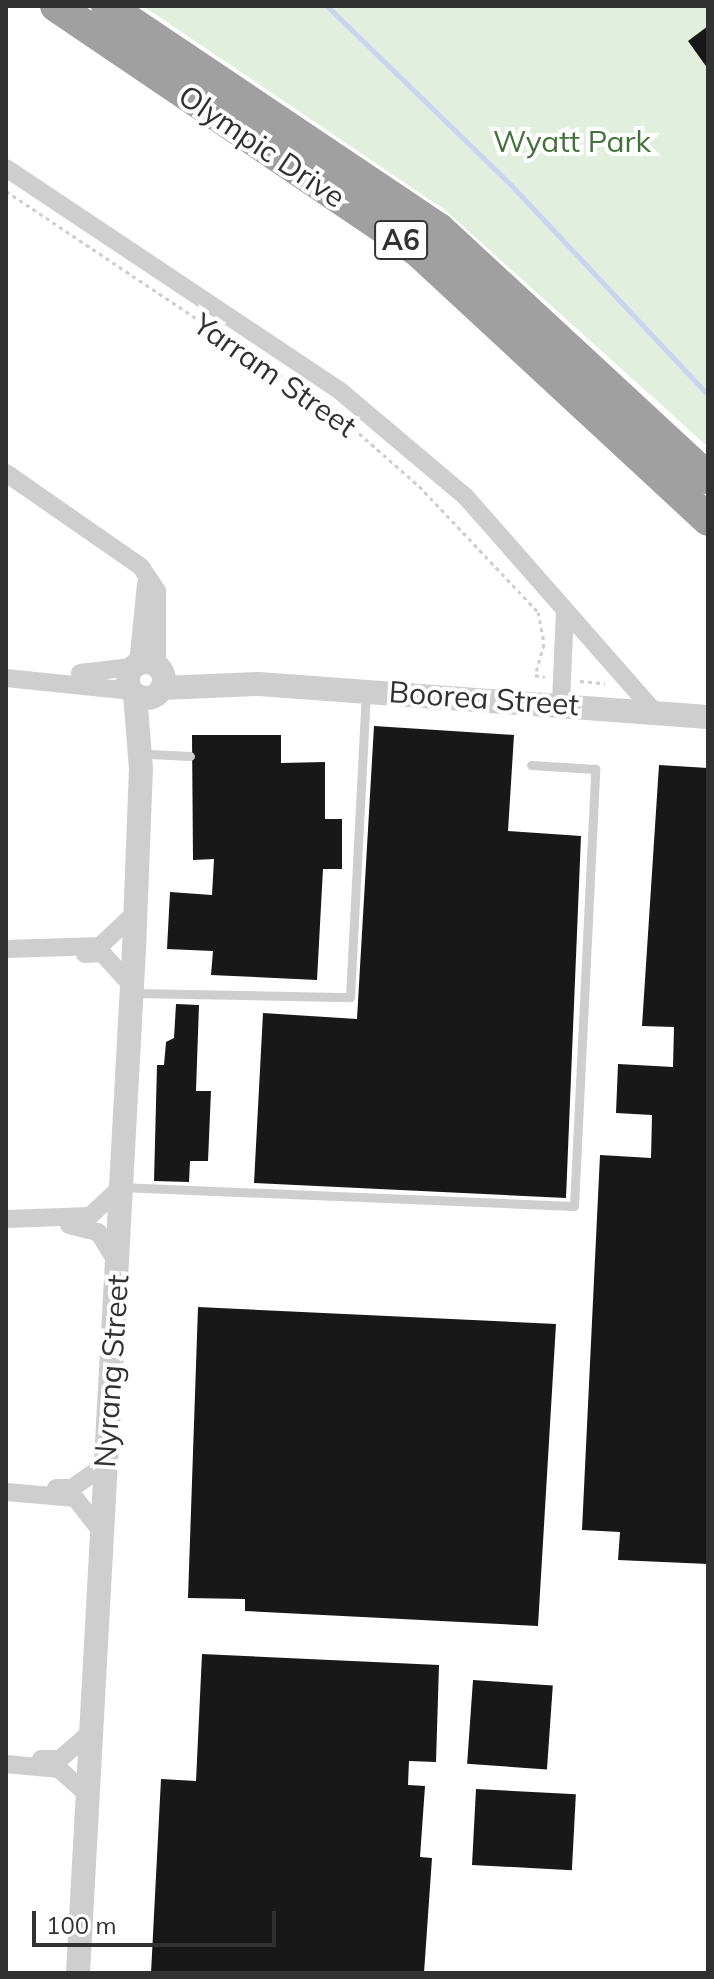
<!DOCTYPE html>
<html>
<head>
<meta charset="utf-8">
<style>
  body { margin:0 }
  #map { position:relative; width:714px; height:1979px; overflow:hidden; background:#fff; font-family:Mulish,sans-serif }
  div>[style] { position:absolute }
  .green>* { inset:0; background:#e2efde }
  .stream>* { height:5px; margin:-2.5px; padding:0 2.5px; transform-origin:2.5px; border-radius:2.5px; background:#c9d5f0 }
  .building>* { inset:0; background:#181818; transform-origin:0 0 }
  .path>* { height:3px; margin-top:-1.5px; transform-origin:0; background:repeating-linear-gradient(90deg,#cecece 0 4px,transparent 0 8px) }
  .service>* { height:9px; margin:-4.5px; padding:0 4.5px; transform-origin:4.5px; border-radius:4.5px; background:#cecece }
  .minor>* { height:18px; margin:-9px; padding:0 9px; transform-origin:9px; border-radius:9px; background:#cecece }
  .tertiary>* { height:24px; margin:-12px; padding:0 12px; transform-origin:12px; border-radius:12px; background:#cecece }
  .tertiary>.ring { margin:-12px; padding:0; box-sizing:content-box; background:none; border:24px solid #cecece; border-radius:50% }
  .trunk>* { height:32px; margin:-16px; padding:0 16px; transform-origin:16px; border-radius:16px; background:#a0a0a0 }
  span { translate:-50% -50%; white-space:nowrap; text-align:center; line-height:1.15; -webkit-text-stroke:8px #fff; paint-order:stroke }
  .shield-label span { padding:2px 6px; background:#fff; border:2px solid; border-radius:6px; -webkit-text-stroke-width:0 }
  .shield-label { font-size:28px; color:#313131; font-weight:700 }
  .park-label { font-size:30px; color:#427239 }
  .street-label { font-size:30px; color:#313131 }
  .frame { position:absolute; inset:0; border:8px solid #313131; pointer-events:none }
  .scale { position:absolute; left:32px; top:1911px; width:244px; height:36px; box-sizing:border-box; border:4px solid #313131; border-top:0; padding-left:10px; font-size:24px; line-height:28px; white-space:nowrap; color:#313131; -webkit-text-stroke:6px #fff; paint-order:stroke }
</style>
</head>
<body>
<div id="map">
  <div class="green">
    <div style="clip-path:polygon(143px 6px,708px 6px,708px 447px,445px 210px)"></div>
  </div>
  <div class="stream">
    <div style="left:327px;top:6px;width:257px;rotate:44.2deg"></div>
    <div style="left:511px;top:185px;width:288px;rotate:46.8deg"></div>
  </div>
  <div class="building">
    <div style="clip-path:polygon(708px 26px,708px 69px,688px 41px)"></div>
    <div style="clip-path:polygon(374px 726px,514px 735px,508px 831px,581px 836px,566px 1198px,254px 1183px,263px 1013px,357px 1019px)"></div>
    <div style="clip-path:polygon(192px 735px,281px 735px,281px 763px,325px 762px,325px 819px,342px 819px,342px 869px,323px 869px,317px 980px,211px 975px,213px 951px,167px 949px,170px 892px,212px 895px,214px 859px,193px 860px)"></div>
    <div style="clip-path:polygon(659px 765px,708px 768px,708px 1564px,618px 1560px,620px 1532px,582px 1530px,600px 1155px,651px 1158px,652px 1115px,616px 1113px,618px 1064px,673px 1067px,674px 1027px,642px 1026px)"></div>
    <div style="clip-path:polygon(176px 1004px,199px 1005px,196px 1091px,211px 1091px,208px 1161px,190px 1161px,189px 1182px,154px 1181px,157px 1065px,164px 1065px,166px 1042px,174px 1038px)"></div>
    <div style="clip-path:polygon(198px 1307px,556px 1324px,538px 1626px,245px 1611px,245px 1599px,188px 1598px)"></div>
    <div style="clip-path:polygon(202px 1654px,439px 1665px,436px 1762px,409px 1761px,408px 1785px,425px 1786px,420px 1857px,432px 1858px,424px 1973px,151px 1973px,161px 1779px,196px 1781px)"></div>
    <div style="left:473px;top:1680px;width:80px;height:84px;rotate:4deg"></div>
    <div style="left:476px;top:1789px;width:100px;height:76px;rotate:3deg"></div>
  </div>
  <div class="path">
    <div style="left:6px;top:191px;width:389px;rotate:33.8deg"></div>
    <div style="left:329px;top:407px;width:120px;rotate:41.3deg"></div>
    <div style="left:419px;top:486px;width:173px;rotate:46.6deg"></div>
    <div style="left:538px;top:612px;width:33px;rotate:79deg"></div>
    <div style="left:544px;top:644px;width:32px;rotate:106deg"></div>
    <div style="left:535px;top:675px;width:10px;rotate:11deg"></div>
    <div style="left:580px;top:681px;width:25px;rotate:5deg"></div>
  </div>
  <div class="service">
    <div style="left:149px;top:754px;width:41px;rotate:2.8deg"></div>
    <div style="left:134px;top:993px;width:216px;rotate:1.1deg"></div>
    <div style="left:350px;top:997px;width:304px;rotate:-87deg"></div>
    <div style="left:121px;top:1187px;width:453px;rotate:2.4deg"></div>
    <div style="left:574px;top:1206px;width:438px;rotate:-87.2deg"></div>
    <div style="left:595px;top:769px;width:64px;rotate:-176.4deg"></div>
  </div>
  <div class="minor">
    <div style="left:6px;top:168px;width:400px;rotate:33.7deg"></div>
    <div style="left:339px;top:390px;width:165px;rotate:40.1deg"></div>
    <div style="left:465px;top:496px;width:288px;rotate:48.7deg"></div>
    <div style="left:6px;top:473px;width:165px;rotate:34.8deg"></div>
    <div style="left:141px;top:567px;width:29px;rotate:56deg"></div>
    <div style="left:157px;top:591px;width:75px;rotate:90deg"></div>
    <div style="left:138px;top:663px;width:79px;rotate:-84.2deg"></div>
    <div style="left:80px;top:673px;width:52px;rotate:-6.6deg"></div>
    <div style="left:6px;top:678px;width:127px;rotate:5.9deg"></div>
    <div style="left:561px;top:702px;width:91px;rotate:-87.5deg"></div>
    <div style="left:6px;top:949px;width:94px;rotate:-1.8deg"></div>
    <div style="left:100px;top:946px;width:47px;rotate:-43.3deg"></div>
    <div style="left:85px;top:954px;width:17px;rotate:-3deg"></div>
    <div style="left:102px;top:953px;width:45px;rotate:47.7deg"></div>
    <div style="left:6px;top:1219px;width:84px;rotate:-2deg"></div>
    <div style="left:90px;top:1216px;width:42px;rotate:-43.1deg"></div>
    <div style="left:69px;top:1225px;width:30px;rotate:14deg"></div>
    <div style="left:98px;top:1232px;width:36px;rotate:58deg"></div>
    <div style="left:56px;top:1488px;width:16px"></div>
    <div style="left:72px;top:1488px;width:40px;rotate:-34.9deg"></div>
    <div style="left:6px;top:1492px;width:69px;rotate:5deg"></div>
    <div style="left:75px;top:1498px;width:42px;rotate:51.8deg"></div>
    <div style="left:41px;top:1759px;width:19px"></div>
    <div style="left:60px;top:1759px;width:40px;rotate:-41deg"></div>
    <div style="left:6px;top:1764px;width:53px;rotate:5.4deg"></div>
    <div style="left:59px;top:1769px;width:38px;rotate:42deg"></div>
  </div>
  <div class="tertiary">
    <div class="ring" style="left:128px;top:662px;width:12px;height:12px"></div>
    <div style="left:162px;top:688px;width:97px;rotate:-2.4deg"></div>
    <div style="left:259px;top:684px;width:450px;rotate:4.2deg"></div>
    <div style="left:78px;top:1973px;width:1025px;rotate:-86.87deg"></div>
    <div style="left:134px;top:950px;width:181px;rotate:-87.8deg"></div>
    <div style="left:141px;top:769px;width:74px;rotate:-94.6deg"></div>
  </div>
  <div class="trunk">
    <div style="left:56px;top:6px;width:439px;rotate:34.1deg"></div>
    <div style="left:419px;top:252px;width:394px;rotate:42.8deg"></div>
    <div style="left:107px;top:6px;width:400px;rotate:33.9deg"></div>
    <div style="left:439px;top:229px;width:367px;rotate:42.8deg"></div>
  </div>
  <div class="shield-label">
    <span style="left:401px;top:240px">A6</span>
  </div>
  <div class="park-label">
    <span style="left:572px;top:141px">Wyatt Park</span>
  </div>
  <div class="street-label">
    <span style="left:262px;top:146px;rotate:34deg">Olympic Drive</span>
    <span style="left:275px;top:375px;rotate:35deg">Yarram Street</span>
    <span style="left:484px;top:698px;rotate:4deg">Boorea Street</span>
    <span style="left:111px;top:1371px;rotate:-86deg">Nyrang Street</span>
  </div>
  <div class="frame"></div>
  <div class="scale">100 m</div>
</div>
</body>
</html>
